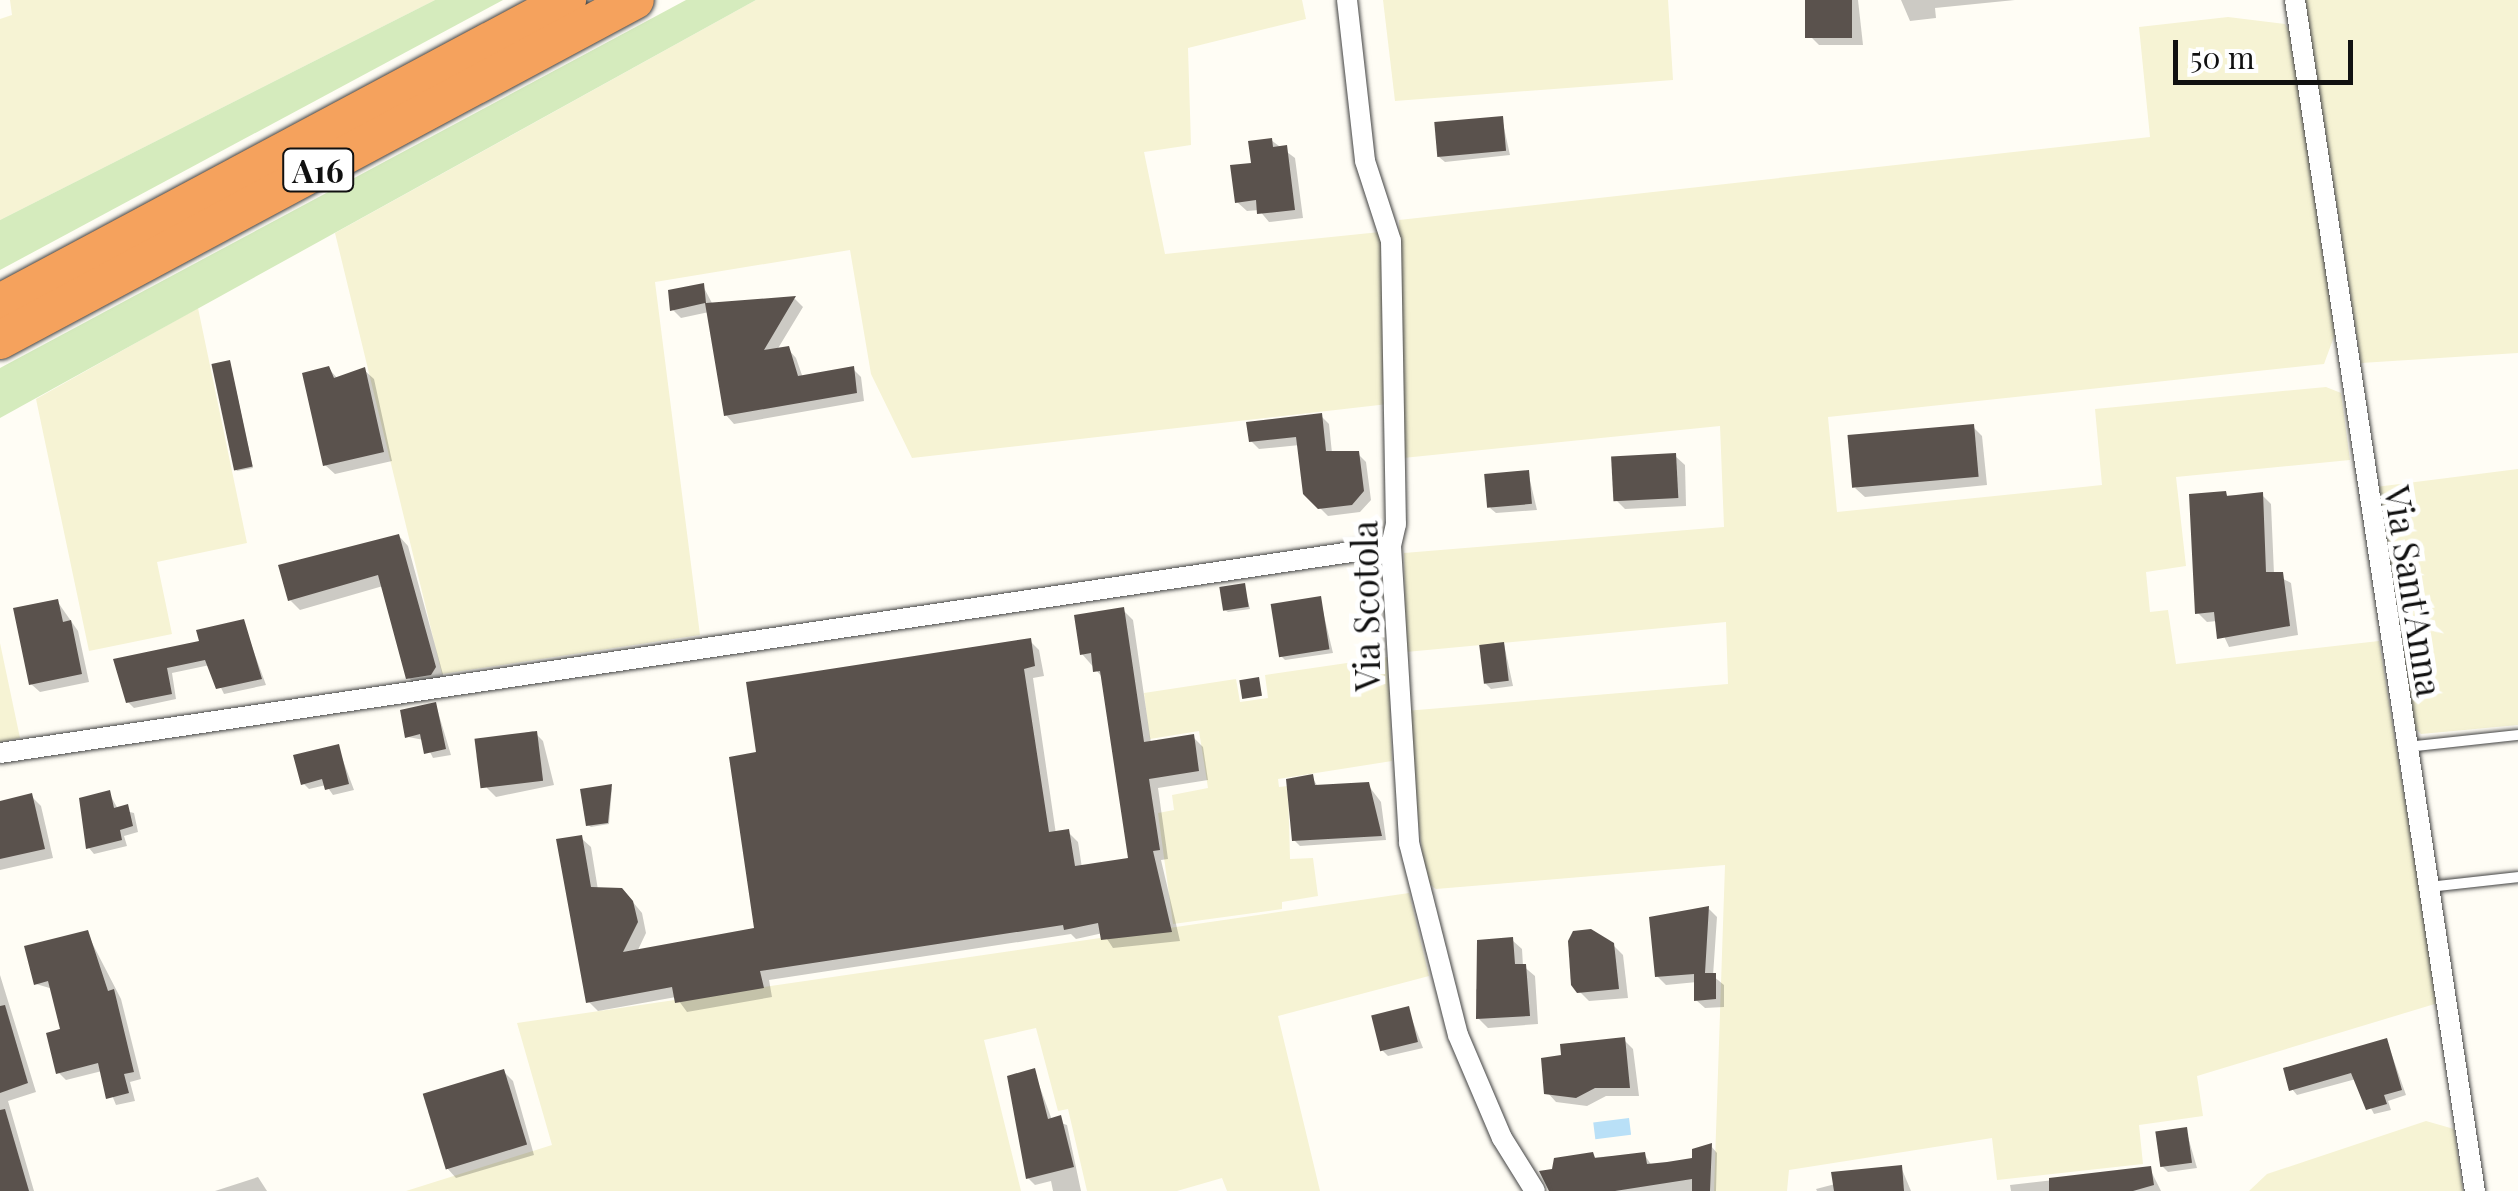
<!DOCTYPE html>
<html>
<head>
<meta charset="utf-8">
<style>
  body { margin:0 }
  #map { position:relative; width:2518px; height:1191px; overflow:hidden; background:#fffdf5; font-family:"Playfair Display",serif }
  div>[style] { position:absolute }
  .farmland>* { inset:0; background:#f6f3d4 }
  .green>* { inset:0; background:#d5ebbd }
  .water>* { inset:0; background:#b9e0f7; transform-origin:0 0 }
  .shadow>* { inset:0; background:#0003 }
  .building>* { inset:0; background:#5a524d; transform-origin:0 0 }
  .roads { filter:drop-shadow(0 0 2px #444) drop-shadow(0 0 2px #444) }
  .lane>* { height:10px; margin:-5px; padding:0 5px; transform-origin:5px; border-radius:5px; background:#fff }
  .street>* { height:20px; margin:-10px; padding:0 10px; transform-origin:10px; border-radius:10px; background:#fff }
  .highway>* { height:38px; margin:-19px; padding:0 19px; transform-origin:19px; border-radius:19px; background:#f5a25d }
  span { translate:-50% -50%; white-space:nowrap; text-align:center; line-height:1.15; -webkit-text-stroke:10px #fff; paint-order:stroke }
  .shield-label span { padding:2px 8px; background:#fff; border:2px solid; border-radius:8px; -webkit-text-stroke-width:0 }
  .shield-label { font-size:32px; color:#111; font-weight:700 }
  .street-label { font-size:35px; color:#111 }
  .scale { position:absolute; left:2173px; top:40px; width:180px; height:45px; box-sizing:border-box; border:5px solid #111; border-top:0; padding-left:12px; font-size:30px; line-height:35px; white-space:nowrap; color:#111; -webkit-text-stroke:8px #fff; paint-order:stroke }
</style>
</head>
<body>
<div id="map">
  <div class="farmland">
    <div style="clip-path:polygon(10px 0,435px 0,0 220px,0 19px,12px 15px)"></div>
    <div style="clip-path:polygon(756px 0,1302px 0,1306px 19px,1188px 48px,1191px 145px,1144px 152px,1165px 254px,1380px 232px,1388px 404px,912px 458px,871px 374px,850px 250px,655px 282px,700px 635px,442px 674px,335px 233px)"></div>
    <div style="clip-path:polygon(1383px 0,1668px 0,1673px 80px,1395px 101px)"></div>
    <div style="clip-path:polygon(2305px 0,2518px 0,2518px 353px,2361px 363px)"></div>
    <div style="clip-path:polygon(2228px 17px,2285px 24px,2290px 32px,2335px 334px,2324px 364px,1828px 417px,1837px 512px,2102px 485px,2095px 409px,2326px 387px,2341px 393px,2350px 460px,2176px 477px,2186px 566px,2146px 572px,2150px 612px,2168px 610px,2176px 664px,2379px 641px,2438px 1003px,2197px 1076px,2203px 1116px,2139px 1125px,2143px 1164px,1997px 1180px,1992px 1138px,1789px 1170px,1787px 1191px,1714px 1191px,1725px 865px,1436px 889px,1426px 882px,1405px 711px,1728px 684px,1726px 622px,1406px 652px,1404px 553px,1724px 527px,1720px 426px,1403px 458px,1399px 220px,2150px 137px,2139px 27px)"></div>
    <div style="clip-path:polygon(198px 308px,247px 543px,157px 562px,172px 634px,89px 651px,36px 399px)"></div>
    <div style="clip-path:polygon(2518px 469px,2518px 725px,2421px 734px,2415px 728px,2376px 487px)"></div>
    <div style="clip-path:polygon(0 643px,20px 738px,0 742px)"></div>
    <div style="clip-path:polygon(1388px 657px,1392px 761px,1278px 779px,1279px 787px,1288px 786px,1290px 859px,1313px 858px,1318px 896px,1282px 902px,1282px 909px,1173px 924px,1158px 813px,1174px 810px,1172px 795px,1208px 788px,1199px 731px,1150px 739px,1144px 693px,1236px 679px,1240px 702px,1268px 698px,1265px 675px)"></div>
    <div style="clip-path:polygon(1409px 893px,1429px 976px,1278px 1016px,1320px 1191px,1227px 1191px,1222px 1178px,1177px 1191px,1087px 1191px,1068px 1109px,1058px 1111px,1036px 1028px,984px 1040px,1021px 1191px,406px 1191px,552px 1145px,517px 1023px)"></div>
    <div style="clip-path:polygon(2426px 1121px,2454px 1129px,2463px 1191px,2249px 1191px,2267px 1174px)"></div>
  </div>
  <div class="green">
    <div style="clip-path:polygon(435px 0,503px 0,0 270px,0 220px)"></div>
    <div style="clip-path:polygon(686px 0,756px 0,0 418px,0 368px)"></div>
  </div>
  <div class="water">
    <div style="left:1629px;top:1118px;width:17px;height:36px;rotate:83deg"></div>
  </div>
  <div class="shadow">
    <div style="clip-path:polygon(1805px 0,1858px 0,1863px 45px,1819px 45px,1811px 37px)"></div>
    <div style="clip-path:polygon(1901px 0,2015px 0,1935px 8px,1936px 18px,1910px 21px)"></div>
    <div style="clip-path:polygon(1502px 119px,1510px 155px,1445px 162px,1439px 157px)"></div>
    <div style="clip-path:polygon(1271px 140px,1295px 158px,1303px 218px,1269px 222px,1259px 210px,1247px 211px,1237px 202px)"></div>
    <div style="clip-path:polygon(703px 286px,713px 305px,795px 299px,803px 307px,777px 350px,788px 349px,796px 358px,803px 378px,853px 369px,861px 377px,864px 401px,734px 424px,726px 415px,709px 312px,681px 318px,673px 310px)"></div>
    <div style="clip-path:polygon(230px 363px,253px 468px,237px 471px,235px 469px)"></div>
    <div style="clip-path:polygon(329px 369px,338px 379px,364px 370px,374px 379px,392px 461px,335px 474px,325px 465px)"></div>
    <div style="clip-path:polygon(1321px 416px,1329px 424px,1332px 453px,1358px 454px,1366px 462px,1371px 500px,1360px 512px,1328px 516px,1305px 493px,1300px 445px,1259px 449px,1251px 441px)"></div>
    <div style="clip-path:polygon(1973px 427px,1982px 436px,1987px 485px,1865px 497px,1855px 488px)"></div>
    <div style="clip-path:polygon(1675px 456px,1685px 465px,1686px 506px,1625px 509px,1615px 499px)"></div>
    <div style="clip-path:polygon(1528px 472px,1537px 510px,1496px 513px,1490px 508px)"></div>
    <div style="clip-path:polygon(2262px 495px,2271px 504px,2274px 574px,2291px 583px,2298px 635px,2229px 647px,2217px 621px,2207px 622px,2198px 613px,2192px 496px)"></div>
    <div style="clip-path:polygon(399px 536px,408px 546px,444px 678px,418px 687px,408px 677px,383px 586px,300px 610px,290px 600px)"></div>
    <div style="clip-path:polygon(1244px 586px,1250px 609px,1228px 612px,1225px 610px)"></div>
    <div style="clip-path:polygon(1320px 599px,1333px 653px,1285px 660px,1280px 655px)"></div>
    <div style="clip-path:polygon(57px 601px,78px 631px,89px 682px,40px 692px,31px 684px)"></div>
    <div style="clip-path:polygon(1123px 610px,1133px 620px,1151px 743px,1193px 737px,1203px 747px,1208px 780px,1158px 788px,1168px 859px,1161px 860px,1180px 941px,1113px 948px,1103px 933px,1076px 939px,1071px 934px,769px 980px,772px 997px,687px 1012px,676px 997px,598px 1011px,589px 1002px,581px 838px,591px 847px,598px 890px,632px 901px,642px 913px,646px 933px,637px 952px,757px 930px,759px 754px,1030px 641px,1039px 650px,1044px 676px,1033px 678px,1056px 834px,1068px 832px,1078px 842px,1082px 868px,1130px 860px,1103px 678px,1082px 654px)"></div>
    <div style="clip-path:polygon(243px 622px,266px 685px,224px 694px,210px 665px,172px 673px,176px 699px,134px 708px,128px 702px,116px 661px,202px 643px)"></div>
    <div style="clip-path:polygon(1504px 644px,1513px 686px,1491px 689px,1485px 683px)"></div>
    <div style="clip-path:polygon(436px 705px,451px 755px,433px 758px,424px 740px,408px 737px)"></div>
    <div style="clip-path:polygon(533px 731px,543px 741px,554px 785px,496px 797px,487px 788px,478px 744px)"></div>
    <div style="clip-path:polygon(338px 747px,354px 790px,333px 795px,326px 785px,309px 789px,303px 783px)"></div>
    <div style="clip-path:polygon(1312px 777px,1318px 787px,1368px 785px,1381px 802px,1386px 840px,1300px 846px,1294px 840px)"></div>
    <div style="clip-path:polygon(612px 787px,609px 824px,591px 827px,588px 825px)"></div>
    <div style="clip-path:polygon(109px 793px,118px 809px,134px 813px,138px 832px,124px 836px,127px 846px,94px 854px,89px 848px)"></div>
    <div style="clip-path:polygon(31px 796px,41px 806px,53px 858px,0 870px,0 803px)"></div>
    <div style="clip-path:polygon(1709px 909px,1717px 917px,1713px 976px,1724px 985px,1724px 1007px,1705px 1008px,1696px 1000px,1697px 982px,1666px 985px,1657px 976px)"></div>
    <div style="clip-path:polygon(87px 933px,121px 999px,141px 1079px,130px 1082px,135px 1101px,116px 1105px,102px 1071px,66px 1080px,59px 1073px,63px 1030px,53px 989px,36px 984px)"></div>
    <div style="clip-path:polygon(1512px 940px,1522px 949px,1523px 966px,1535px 976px,1538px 1024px,1488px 1028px,1478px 1018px,1476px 990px)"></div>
    <div style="clip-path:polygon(1613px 945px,1623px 955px,1628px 998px,1589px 1001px,1580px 992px)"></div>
    <div style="clip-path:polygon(0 975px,36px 1092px,8px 1101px,34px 1191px,3px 1191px,0 1180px)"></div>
    <div style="clip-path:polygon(1408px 1009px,1423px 1048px,1388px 1056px,1382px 1050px)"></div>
    <div style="clip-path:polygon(1624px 1040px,1633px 1049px,1639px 1096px,1606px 1096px,1587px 1106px,1556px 1102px,1547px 1092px)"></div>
    <div style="clip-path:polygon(2387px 1041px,2406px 1095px,2388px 1101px,2391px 1110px,2374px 1114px,2356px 1079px,2297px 1095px,2292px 1089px)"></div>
    <div style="clip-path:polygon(503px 1071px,513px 1081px,534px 1155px,456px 1178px,447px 1168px)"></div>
    <div style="clip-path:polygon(1034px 1071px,1052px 1120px,1067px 1125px,1081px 1191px,1053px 1191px,1051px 1181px,1035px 1185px,1028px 1178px)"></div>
    <div style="clip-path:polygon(2186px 1130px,2197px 1168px,2168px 1172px,2162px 1166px)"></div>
    <div style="clip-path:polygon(1711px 1146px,1717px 1153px,1716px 1191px,1549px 1191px,1542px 1173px,1554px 1171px,1556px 1160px,1644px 1154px,1652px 1166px,1694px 1160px)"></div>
    <div style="clip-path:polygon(1901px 1167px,1911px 1191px,1817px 1191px,1816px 1189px)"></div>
    <div style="clip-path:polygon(2150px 1169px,2161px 1191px,2011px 1191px,2010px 1185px)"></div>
    <div style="clip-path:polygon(258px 1177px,267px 1191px,215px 1191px)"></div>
  </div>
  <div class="building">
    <div style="left:1805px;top:0;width:47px;height:38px"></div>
    <div style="left:1503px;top:116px;width:35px;height:69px;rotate:85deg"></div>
    <div style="clip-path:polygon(1272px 138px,1273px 147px,1287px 145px,1295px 210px,1257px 214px,1256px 200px,1235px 203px,1230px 165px,1251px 163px,1248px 141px)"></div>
    <div style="clip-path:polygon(704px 283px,706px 303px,796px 296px,764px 350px,789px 346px,798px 376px,854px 366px,857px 393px,724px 416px,705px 303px,670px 311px,668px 290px)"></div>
    <div style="left:230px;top:360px;width:109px;height:19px;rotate:78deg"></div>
    <div style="clip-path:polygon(329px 366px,334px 378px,365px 367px,384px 452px,323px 466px,302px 373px)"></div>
    <div style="clip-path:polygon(1322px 413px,1326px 451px,1359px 451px,1364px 491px,1352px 505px,1318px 509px,1303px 494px,1296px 437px,1249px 442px,1246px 422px)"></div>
    <div style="left:1974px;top:424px;width:53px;height:127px;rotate:85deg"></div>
    <div style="left:1676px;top:453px;width:45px;height:65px;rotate:87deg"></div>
    <div style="left:1529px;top:470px;width:34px;height:45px;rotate:85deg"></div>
    <div style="clip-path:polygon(2226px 491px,2227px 496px,2263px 492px,2266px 572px,2283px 572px,2290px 626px,2217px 639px,2214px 612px,2195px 614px,2189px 494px)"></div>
    <div style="clip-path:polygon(399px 534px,436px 667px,431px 675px,406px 679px,378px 575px,288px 601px,278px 565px)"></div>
    <div style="left:1245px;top:583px;width:24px;height:26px;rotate:81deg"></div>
    <div style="left:1321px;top:596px;width:54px;height:51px;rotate:81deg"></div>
    <div style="clip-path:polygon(58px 599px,63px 622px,71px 620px,82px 674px,29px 685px,13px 608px)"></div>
    <div style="clip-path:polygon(1124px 607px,1144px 742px,1194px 734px,1199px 771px,1149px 779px,1160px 850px,1153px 851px,1172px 932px,1101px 940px,1098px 923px,1064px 930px,1063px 925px,760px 971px,764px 988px,675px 1003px,672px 987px,586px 1003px,556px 839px,582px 835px,591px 887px,622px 888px,633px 901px,638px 922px,623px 952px,754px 928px,729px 757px,756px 752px,746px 682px,1031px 638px,1035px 666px,1024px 669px,1049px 832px,1069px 829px,1075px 866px,1128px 858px,1100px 671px,1093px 672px,1091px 653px,1080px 655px,1074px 615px)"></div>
    <div style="clip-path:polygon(244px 619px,262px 679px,216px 689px,205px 660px,167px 668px,172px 694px,126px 703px,113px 659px,199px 641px,196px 630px)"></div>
    <div style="left:1504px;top:642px;width:39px;height:25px;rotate:83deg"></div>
    <div style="left:1259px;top:677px;width:19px;height:20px;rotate:81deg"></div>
    <div style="clip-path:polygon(436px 702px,446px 749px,424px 754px,420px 734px,405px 738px,400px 710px)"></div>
    <div style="left:537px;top:731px;width:50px;height:63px;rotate:83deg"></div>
    <div style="clip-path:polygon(339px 744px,349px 784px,325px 790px,322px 779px,301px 785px,293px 755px)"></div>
    <div style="clip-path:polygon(1313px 774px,1315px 785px,1369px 782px,1382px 836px,1292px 841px,1286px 779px)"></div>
    <div style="clip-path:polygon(612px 784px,608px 823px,586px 826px,580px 789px)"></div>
    <div style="clip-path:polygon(110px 790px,114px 808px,128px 804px,133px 826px,120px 830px,122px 840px,86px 849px,79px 798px)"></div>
    <div style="clip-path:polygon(32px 793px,45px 849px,0 859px,0 801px)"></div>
    <div style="clip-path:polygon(1709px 906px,1705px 973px,1716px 973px,1716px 999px,1694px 1001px,1694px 974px,1655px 977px,1649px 917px)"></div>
    <div style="clip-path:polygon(1591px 929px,1614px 943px,1619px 989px,1577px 993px,1571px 985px,1568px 941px,1573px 931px)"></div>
    <div style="clip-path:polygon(88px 930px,108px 991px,114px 989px,134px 1072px,124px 1074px,129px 1093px,106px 1099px,98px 1063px,56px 1074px,46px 1033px,60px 1029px,48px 981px,34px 985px,24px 946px)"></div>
    <div style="clip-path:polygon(1513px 937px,1515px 964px,1526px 964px,1530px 1016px,1476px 1019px,1477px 940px)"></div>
    <div style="clip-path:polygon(5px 1005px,28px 1083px,0 1093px,0 1006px)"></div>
    <div style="left:1409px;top:1006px;width:37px;height:39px;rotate:76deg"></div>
    <div style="clip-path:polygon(1625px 1037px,1630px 1088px,1595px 1088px,1576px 1098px,1544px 1094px,1541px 1058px,1561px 1055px,1560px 1044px)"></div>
    <div style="clip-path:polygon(2387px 1038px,2402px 1090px,2384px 1095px,2387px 1104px,2366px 1110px,2351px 1073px,2289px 1091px,2283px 1068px)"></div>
    <div style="clip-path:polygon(1035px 1068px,1048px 1119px,1061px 1115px,1074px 1167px,1026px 1179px,1007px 1076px)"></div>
    <div style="left:504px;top:1069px;width:79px;height:85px;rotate:73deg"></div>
    <div style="clip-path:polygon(5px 1109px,29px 1191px,0 1191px,0 1110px)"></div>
    <div style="left:2187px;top:1127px;width:36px;height:32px;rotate:82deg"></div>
    <div style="clip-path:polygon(1712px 1143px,1710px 1191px,1692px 1191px,1692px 1179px,1615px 1191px,1549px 1191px,1539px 1171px,1552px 1169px,1554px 1158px,1593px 1152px,1595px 1158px,1645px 1152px,1647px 1164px,1667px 1162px,1692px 1158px,1692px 1149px)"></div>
    <div style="clip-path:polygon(1902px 1165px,1904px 1191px,1834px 1191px,1831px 1172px)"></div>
    <div style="clip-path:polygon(2151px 1166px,2154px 1185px,2133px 1191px,2049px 1191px,2049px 1178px)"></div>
  </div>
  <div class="roads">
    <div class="lane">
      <div style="left:2407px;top:747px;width:112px;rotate:-6.2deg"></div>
      <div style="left:2429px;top:887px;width:90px;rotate:-6.4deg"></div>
    </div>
    <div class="street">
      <div style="left:1347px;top:0;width:162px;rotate:83.6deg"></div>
      <div style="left:1365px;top:161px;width:84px;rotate:72deg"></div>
      <div style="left:1391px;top:241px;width:283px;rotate:89deg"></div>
      <div style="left:1396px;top:524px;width:23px;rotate:103deg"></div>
      <div style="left:1391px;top:546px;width:298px;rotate:86.5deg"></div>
      <div style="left:1409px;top:843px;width:198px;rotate:75.7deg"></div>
      <div style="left:1458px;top:1035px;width:112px;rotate:66.9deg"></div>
      <div style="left:1502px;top:1138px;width:62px;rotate:58.1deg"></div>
      <div style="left:2295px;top:0;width:1205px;rotate:81.41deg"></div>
      <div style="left:0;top:753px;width:1406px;rotate:-8.46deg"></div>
    </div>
    <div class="highway">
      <div style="left:0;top:303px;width:643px;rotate:-28.12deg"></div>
      <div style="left:0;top:340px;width:720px;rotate:-28.17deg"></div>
    </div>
  </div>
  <div class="shield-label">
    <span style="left:318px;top:170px">A16</span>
  </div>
  <div class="street-label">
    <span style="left:2414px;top:591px;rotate:81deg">Via Sant'Anna</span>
    <span style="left:1365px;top:606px;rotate:-91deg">Via Scotola</span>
  </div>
  <div class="scale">50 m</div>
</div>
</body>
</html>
